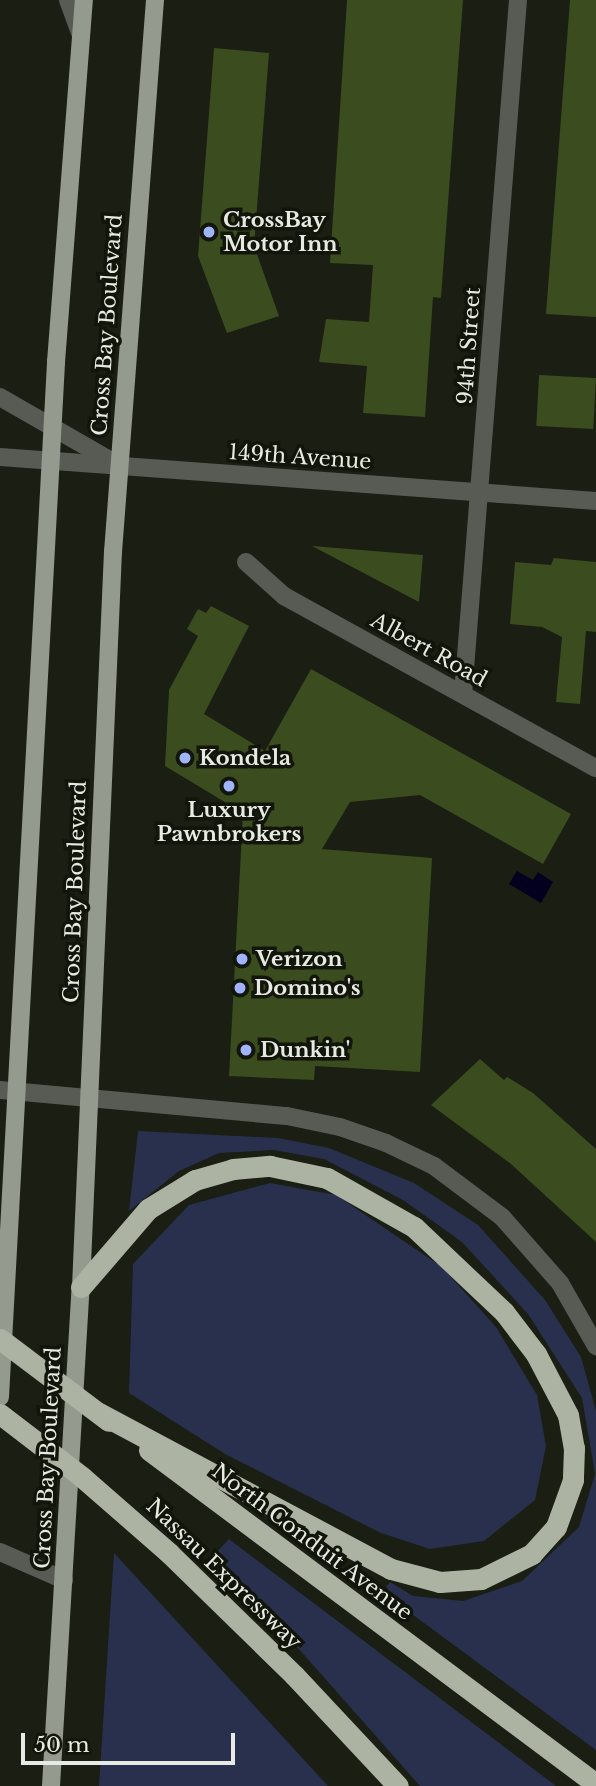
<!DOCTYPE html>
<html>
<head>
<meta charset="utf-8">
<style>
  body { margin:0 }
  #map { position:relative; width:596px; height:1786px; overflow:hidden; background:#1a1e13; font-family:"Libre Baskerville",serif }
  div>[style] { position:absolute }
  .green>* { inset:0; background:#29304d }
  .water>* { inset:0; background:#02001e }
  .building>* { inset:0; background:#3b4c1e; transform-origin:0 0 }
  .minor>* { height:18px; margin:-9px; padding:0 9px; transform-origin:9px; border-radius:9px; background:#585b54 }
  .major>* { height:18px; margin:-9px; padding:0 9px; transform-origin:9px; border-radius:9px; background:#949a8d }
  .highway>* { height:21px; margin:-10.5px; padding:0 10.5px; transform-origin:10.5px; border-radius:10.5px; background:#acb3a3 }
  .dots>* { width:19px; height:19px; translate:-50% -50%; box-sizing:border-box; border:4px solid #11150a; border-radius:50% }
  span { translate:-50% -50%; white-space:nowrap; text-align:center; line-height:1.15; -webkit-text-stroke:7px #11150a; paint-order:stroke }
  .poi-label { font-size:21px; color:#e6eae2; font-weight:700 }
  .left { translate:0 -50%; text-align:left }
  .street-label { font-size:21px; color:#e6eae2 }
  .scale { position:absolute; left:21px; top:1733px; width:214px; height:32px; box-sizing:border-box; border:4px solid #e6eae2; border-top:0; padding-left:9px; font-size:21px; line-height:24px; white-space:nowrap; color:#e6eae2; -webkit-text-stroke:5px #11150a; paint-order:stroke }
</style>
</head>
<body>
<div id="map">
  <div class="green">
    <div style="clip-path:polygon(138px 1131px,278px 1138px,329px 1148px,414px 1183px,478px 1225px,545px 1300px,581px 1357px,596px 1411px,596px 1750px,382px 1592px,390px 1582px,413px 1596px,463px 1601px,522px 1581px,579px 1527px,595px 1474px,582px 1398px,528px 1314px,462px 1242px,403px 1200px,324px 1159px,274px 1150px,219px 1153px,179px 1171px,129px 1211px)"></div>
    <div style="clip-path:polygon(270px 1183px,336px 1195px,442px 1267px,496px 1327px,537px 1395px,546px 1446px,535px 1500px,484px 1541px,430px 1549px,381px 1533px,225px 1454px,129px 1393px,133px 1264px,189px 1205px)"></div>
    <div style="clip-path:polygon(229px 1539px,556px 1786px,420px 1786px,215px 1554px)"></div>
    <div style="clip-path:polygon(114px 1553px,328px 1786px,99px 1786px)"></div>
  </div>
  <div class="water">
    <div style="clip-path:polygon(517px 871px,533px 880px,538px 872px,553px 882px,541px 903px,509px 884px)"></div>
  </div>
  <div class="building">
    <div style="clip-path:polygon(347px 0,463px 0,441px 298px,433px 297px,425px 417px,363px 413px,367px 366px,319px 362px,326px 319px,369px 322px,373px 265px,330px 263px)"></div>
    <div style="clip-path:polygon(570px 0,596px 0,596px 317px,546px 314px)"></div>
    <div style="clip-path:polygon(214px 48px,269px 53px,254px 246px,279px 316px,227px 333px,198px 256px)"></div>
    <div style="left:539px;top:375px;width:57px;height:51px;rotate:3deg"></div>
    <div style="clip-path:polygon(312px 546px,423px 555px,419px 602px)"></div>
    <div style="clip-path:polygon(554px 558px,596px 562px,596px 632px,586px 631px,580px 704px,556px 702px,562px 637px,542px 627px,510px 624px,515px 562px,551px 565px)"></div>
    <div style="clip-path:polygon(211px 606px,249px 626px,204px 714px,265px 751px,311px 669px,571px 814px,543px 864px,420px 795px,350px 802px,322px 849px,432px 858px,420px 1072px,315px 1066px,314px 1080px,229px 1076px,243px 813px,165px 766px,169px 690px,198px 636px,187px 629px,198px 609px,206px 613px)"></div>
    <div style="clip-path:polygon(480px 1059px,504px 1080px,507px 1077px,533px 1093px,596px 1149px,596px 1242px,511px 1164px,431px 1105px)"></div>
  </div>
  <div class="minor">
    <div style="left:68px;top:0;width:37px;rotate:70deg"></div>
    <div style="left:0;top:397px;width:130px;rotate:29.9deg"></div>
    <div style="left:0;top:457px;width:598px;rotate:4.22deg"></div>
    <div style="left:246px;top:562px;width:51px;rotate:41.8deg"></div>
    <div style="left:284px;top:596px;width:356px;rotate:28.9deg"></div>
    <div style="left:463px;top:694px;width:696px;rotate:-85.47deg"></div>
    <div style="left:0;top:1090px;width:288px;rotate:5.2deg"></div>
    <div style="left:287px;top:1116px;width:54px;rotate:11.7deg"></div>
    <div style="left:340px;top:1127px;width:49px;rotate:19.2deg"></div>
    <div style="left:386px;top:1143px;width:53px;rotate:25.6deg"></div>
    <div style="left:434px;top:1166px;width:85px;rotate:36.9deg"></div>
    <div style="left:502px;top:1217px;width:88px;rotate:48.7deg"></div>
    <div style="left:560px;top:1283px;width:73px;rotate:60.3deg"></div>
    <div style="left:0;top:1552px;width:70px;rotate:23.6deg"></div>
  </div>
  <div class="major">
    <div style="left:0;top:1397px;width:1037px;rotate:-86.9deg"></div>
    <div style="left:56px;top:362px;width:363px;rotate:-85.6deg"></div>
    <div style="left:51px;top:1786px;width:500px;rotate:-86.6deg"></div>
    <div style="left:81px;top:1287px;width:736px;rotate:-87.51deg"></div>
    <div style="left:113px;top:552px;width:554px;rotate:-85.65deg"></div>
  </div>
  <div class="highway">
    <div style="left:81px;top:1287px;width:103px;rotate:-49.3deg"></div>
    <div style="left:148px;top:1209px;width:55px;rotate:-31.7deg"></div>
    <div style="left:195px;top:1180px;width:40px;rotate:-16deg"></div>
    <div style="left:233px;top:1169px;width:37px;rotate:-5deg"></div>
    <div style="left:270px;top:1166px;width:58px;rotate:11.9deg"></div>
    <div style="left:327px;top:1178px;width:100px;rotate:29.4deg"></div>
    <div style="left:414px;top:1227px;width:124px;rotate:43.4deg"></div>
    <div style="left:504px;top:1312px;width:53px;rotate:52.7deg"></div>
    <div style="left:536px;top:1354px;width:69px;rotate:62.3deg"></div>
    <div style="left:568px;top:1415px;width:34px;rotate:80deg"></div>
    <div style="left:574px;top:1448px;width:32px;rotate:92deg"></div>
    <div style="left:573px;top:1480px;width:50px;rotate:109.9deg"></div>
    <div style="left:556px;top:1527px;width:36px;rotate:132deg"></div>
    <div style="left:532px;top:1554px;width:57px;rotate:153.9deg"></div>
    <div style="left:481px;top:1579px;width:41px;rotate:175.8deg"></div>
    <div style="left:440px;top:1582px;width:51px;rotate:-165.1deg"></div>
    <div style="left:391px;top:1569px;width:331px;rotate:-151.9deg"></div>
    <div style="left:0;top:1339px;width:136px;rotate:37deg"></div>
    <div style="left:0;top:1414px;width:103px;rotate:37.5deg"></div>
    <div style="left:82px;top:1477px;width:116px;rotate:41.1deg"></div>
    <div style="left:169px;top:1553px;width:175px;rotate:44.3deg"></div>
    <div style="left:294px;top:1675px;width:152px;rotate:46.9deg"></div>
    <div style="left:149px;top:1450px;width:558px;rotate:36.77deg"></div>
  </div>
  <div class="dots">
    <div style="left:209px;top:232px;background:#a0b3fd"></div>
    <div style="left:185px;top:758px;background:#a0b3fd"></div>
    <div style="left:229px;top:786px;background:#a0b3fd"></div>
    <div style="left:242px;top:959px;background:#a0b3fd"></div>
    <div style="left:240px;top:988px;background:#a0b3fd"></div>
    <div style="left:246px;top:1050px;background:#a0b3fd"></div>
  </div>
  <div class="poi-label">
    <span class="left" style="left:223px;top:232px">CrossBay<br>Motor Inn</span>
    <span class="left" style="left:199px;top:758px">Kondela</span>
    <span style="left:229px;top:822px">Luxury<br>Pawnbrokers</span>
    <span class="left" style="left:256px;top:959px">Verizon</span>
    <span class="left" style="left:254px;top:988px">Domino's</span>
    <span class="left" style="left:260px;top:1050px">Dunkin'</span>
  </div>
  <div class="street-label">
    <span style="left:107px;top:325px;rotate:-86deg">Cross Bay Boulevard</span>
    <span style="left:469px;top:346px;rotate:-86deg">94th Street</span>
    <span style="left:300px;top:457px;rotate:4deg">149th Avenue</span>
    <span style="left:429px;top:650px;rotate:29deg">Albert Road</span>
    <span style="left:75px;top:892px;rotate:-88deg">Cross Bay Boulevard</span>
    <span style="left:48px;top:1458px;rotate:-87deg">Cross Bay Boulevard</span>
    <span style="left:312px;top:1542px;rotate:37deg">North Conduit Avenue</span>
    <span style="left:224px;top:1574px;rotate:44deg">Nassau Expressway</span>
  </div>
  <div class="scale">50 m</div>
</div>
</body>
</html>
